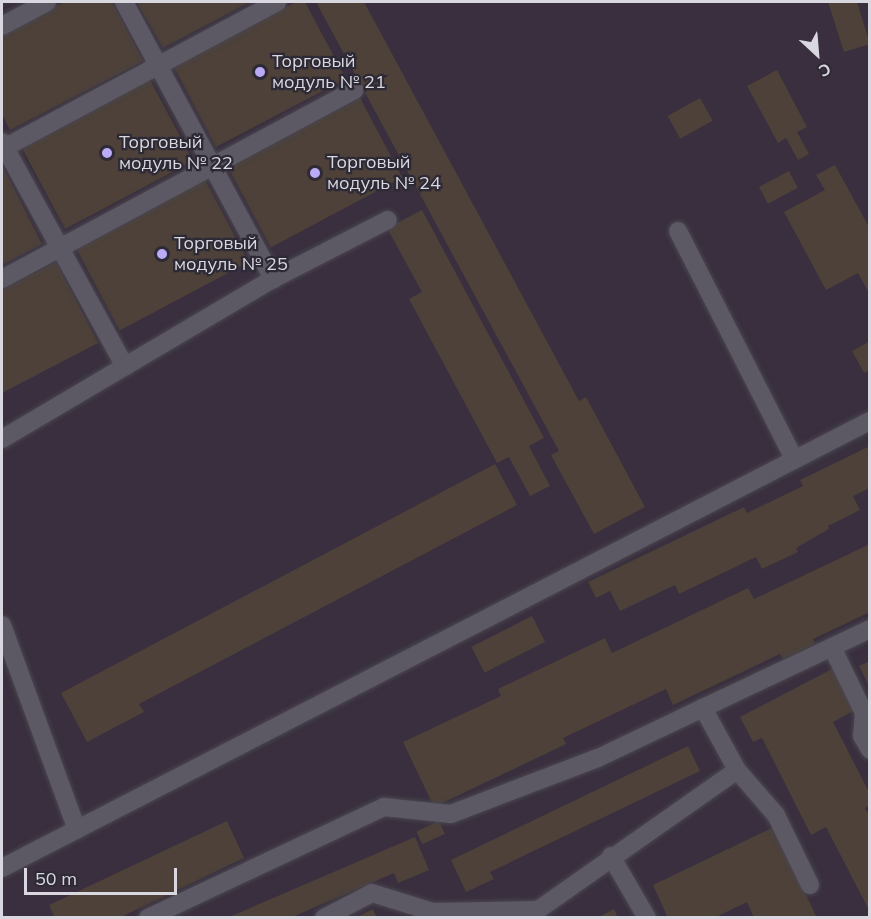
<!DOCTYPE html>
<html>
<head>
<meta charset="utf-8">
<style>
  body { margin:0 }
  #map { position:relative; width:871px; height:919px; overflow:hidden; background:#2d2a36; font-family:Mulish,sans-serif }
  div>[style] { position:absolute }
  .commercial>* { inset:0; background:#3a2f3e; transform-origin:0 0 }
  .building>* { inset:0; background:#4d4139; transform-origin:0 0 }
  .roads { filter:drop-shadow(0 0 2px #49464f) drop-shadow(0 0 2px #49464f) }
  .minor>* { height:18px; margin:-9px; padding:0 9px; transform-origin:9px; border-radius:9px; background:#5c5965 }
  .dots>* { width:16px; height:16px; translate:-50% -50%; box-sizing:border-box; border:3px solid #2d2a36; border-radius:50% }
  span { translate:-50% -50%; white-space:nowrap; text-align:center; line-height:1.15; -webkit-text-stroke:4.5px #2d2a36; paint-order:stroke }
  .poi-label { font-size:18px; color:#d9d7df }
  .left { translate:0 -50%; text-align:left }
  .frame { position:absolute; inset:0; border:3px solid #d9d7df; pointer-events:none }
  .north { position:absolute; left:787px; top:24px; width:60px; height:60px; -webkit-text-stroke:4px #2d2a36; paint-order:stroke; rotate:154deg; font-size:16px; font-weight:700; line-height:24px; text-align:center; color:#d9d7df }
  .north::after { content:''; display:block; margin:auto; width:21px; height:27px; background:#d9d7df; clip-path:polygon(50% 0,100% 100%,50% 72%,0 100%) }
  .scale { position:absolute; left:24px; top:868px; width:153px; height:27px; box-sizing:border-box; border:3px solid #d9d7df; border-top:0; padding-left:8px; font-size:18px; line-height:21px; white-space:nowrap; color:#d9d7df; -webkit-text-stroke:4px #2d2a36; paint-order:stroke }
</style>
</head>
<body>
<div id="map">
  <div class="commercial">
    <div style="left:2px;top:2px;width:867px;height:915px"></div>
  </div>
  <div class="building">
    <div style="clip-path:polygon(64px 2px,112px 2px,143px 61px,10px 130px,2px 114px,2px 34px)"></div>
    <div style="clip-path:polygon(137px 2px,250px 2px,163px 48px)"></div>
    <div style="clip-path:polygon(296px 2px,305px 2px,346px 79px,216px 147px,173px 65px)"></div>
    <div style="clip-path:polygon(316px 2px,364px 2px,579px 401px,586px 397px,645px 507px,594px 534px,551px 455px,559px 451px)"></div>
    <div style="clip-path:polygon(828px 2px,857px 2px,870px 44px,844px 52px)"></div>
    <div style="clip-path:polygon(777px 70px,807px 127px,797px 132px,809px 154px,798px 160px,786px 138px,778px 143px,747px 86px)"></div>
    <div style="left:149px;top:78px;width:94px;height:145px;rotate:62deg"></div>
    <div style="left:360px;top:98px;width:90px;height:149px;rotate:62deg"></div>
    <div style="left:700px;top:98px;width:26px;height:37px;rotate:61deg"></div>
    <div style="clip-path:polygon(2px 165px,42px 244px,2px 265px)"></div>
    <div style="clip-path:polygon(835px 165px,870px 229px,870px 295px,858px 273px,826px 290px,784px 212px,825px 190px,816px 175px)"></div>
    <div style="left:789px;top:171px;width:19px;height:34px;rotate:62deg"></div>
    <div style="left:204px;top:178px;width:95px;height:146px;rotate:62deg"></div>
    <div style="clip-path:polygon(422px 210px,544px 438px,529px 446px,550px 486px,530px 496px,509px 457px,497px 463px,409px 299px,422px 292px,387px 228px)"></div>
    <div style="clip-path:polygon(56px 262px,98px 343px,2px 393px,2px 290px)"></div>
    <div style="clip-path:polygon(870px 341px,870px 370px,864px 373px,852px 351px)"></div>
    <div style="clip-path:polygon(870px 446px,870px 488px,853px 496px,860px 510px,828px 526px,829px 529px,796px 548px,798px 552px,762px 569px,756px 557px,679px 594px,675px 585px,620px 611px,610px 591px,596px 598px,588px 582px,744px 507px,747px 513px,803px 486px,800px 480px)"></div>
    <div style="clip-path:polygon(495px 464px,517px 505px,139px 704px,144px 712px,87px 742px,61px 693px)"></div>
    <div style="clip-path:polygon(870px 544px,870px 612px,813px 639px,815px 644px,783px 659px,780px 654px,673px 705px,666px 689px,563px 738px,566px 744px,434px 807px,403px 742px,501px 696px,498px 689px,605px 638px,612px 653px,748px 588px,754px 599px)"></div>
    <div style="left:532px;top:616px;width:29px;height:68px;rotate:63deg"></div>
    <div style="clip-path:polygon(870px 661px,870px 688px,859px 666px)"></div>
    <div style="clip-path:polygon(838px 666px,859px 708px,833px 722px,870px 794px,870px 805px,865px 808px,870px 816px,870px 912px,826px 827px,811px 835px,762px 738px,753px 742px,740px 717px)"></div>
    <div style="clip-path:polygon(688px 746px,700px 771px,490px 872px,494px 879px,466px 892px,451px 860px)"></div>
    <div style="clip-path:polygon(227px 821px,244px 858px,119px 918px,55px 918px,49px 905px)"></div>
    <div style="left:439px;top:821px;width:14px;height:25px;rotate:65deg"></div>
    <div style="clip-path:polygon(774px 827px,817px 918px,754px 918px,747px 902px,714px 918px,668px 918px,653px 885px)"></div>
    <div style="clip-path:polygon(415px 837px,429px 870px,398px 883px,394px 873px,290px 918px,227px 918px)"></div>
    <div style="clip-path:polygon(373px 909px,377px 918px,355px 918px)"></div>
    <div style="clip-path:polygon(614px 909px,618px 918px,597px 918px)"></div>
  </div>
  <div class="roads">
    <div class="minor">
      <div style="left:124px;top:2px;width:315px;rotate:61.7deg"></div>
      <div style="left:2px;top:26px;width:51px;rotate:-28.1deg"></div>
      <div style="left:2px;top:142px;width:256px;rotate:61.3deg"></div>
      <div style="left:2px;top:149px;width:312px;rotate:-28.1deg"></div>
      <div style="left:678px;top:231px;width:256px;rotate:63deg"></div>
      <div style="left:2px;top:279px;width:400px;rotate:-28.2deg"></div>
      <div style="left:2px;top:439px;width:315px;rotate:-30.6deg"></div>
      <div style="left:273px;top:279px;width:129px;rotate:-27.2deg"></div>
      <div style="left:2px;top:625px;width:218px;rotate:69.9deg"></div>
      <div style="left:832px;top:647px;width:73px;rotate:64.1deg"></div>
      <div style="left:864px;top:713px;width:23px;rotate:95deg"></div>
      <div style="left:862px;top:736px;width:16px;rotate:60deg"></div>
      <div style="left:611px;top:856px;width:72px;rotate:59.9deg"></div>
      <div style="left:2px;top:868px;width:976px;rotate:-27.25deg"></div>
      <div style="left:810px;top:885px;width:78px;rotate:-115.9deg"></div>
      <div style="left:776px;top:815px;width:60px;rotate:-130.9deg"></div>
      <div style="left:737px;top:770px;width:71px;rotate:-118.7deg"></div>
      <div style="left:703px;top:708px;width:185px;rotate:-25.3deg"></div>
      <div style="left:148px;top:918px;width:261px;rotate:-25.2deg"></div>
      <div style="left:384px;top:807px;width:67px;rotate:6deg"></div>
      <div style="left:451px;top:814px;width:157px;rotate:-20.9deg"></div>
      <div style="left:598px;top:758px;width:116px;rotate:-25.5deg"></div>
      <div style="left:324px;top:918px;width:54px;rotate:-27.5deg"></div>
      <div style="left:372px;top:893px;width:64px;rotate:17.3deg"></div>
      <div style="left:433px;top:912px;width:105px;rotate:-1.1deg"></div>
      <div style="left:538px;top:910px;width:243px;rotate:-35.1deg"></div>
    </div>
  </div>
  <div class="dots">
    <div style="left:260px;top:72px;background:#bbaaf6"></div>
    <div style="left:107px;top:153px;background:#bbaaf6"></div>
    <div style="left:315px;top:173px;background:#bbaaf6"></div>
    <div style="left:162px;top:254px;background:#bbaaf6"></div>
  </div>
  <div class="poi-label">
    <span class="left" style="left:272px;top:72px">Торговый<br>модуль № 21</span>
    <span class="left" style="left:119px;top:153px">Торговый<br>модуль № 22</span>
    <span class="left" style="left:327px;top:173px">Торговый<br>модуль № 24</span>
    <span class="left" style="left:174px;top:254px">Торговый<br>модуль № 25</span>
  </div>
  <div class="frame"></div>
  <div class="north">С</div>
  <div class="scale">50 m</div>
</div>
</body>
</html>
